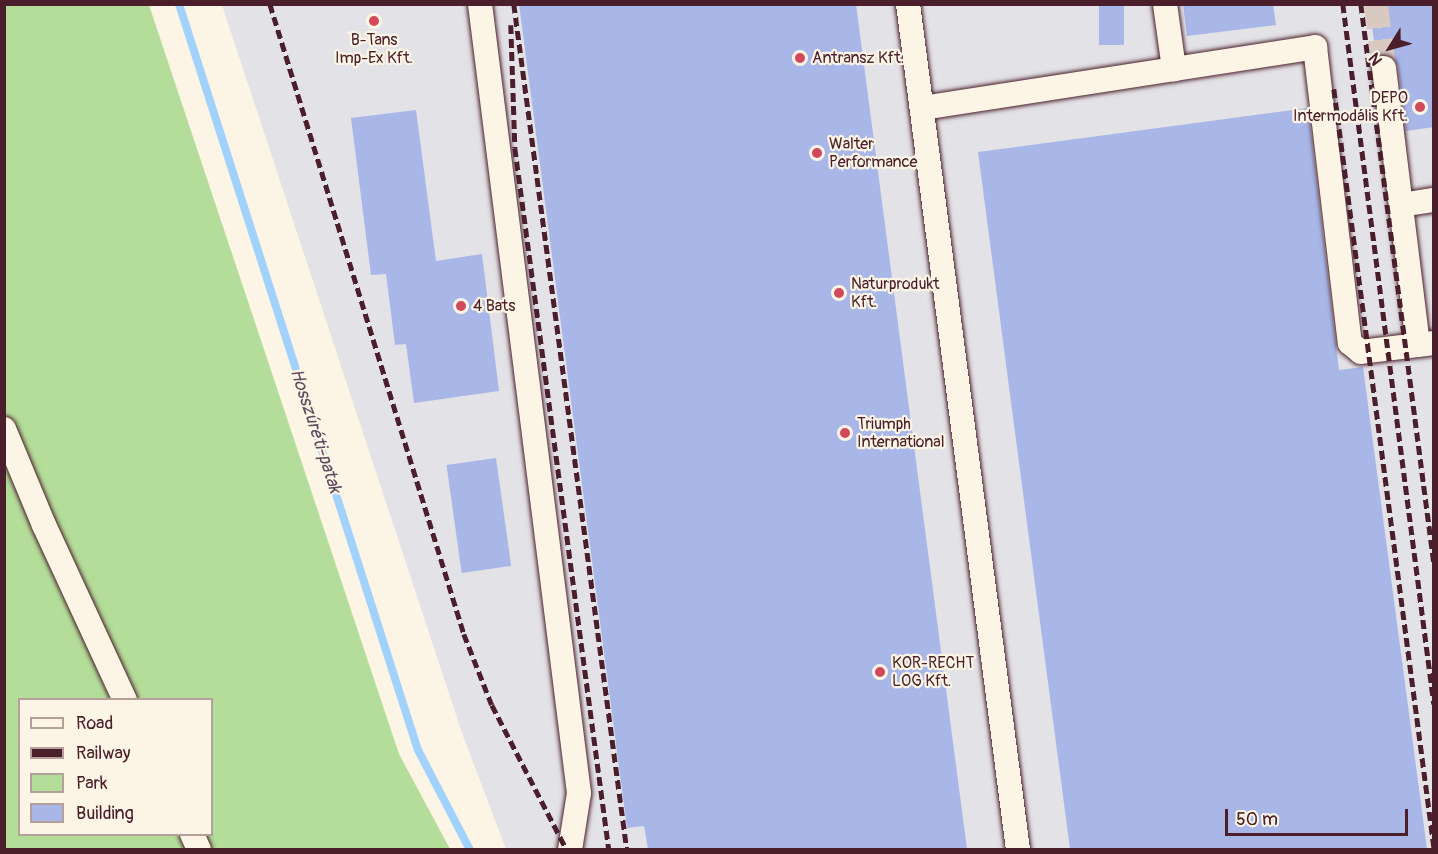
<!DOCTYPE html>
<html>
<head>
<meta charset="utf-8">
<style>
  body { margin:0 }
  #map { position:relative; width:1438px; height:854px; overflow:hidden; background:#fcf5e5; font-family:Pangolin,sans-serif }
  div>[style] { position:absolute }
  .built>* { inset:0; background:#e3e2e6 }
  .green>* { inset:0; background:#b4dd99 }
  .stream>* { height:8px; margin:-4px; padding:0 4px; transform-origin:4px; border-radius:4px; background:#a1d1fd }
  .building>* { inset:0; background:#a8b7e7; transform-origin:0 0 }
  .minor-tunnel>* { height:24px; margin-top:-12px; transform-origin:0; background:repeating-linear-gradient(90deg,#d8cac0 0 24px,transparent 0 36px) }
  .roads { filter:drop-shadow(0 0 2px #4a1f2b) drop-shadow(0 0 2px #4a1f2b) }
  .minor>* { height:24px; margin:-12px; padding:0 12px; transform-origin:12px; border-radius:12px; background:#fcf5e5 }
  .rail>* { height:4.5px; margin-top:-2.25px; transform-origin:0; background:repeating-linear-gradient(90deg,#4a1f2b 0 9px,transparent 0 13.5px) }
  .dots>* { width:16px; height:16px; translate:-50% -50%; box-sizing:border-box; border:3px solid #fcf5e5; border-radius:50% }
  span { translate:-50% -50%; white-space:nowrap; text-align:center; line-height:1.15; -webkit-text-stroke:4.5px #fcf5e5; paint-order:stroke }
  .poi-label { font-size:16px; color:#4a1f2b }
  .left { translate:0 -50%; text-align:left }
  .right { translate:-100% -50%; text-align:right }
  .water-label { font-size:18px; color:#604c60; font-style:italic }
  .frame { position:absolute; inset:0; border:6px solid #4a1f2b; pointer-events:none }
  .legend { position:absolute; left:18px; top:698px; width:195px; height:138px; box-sizing:border-box; background:#fcf5e5; border:2px solid #b59f9b; margin:0; padding:8px 10px; list-style:none; font-size:18px; color:#4a1f2b }
  .legend li { display:flex; align-items:center; gap:12px; height:30px }
  .legend b { width:30px; border:2px solid #b59f9b }
  .north { position:absolute; left:1360px; top:18px; width:60px; height:60px; -webkit-text-stroke:4px #fcf5e5; paint-order:stroke; rotate:233deg; font-size:16px; font-weight:700; line-height:24px; text-align:center; color:#4a1f2b }
  .north::after { content:''; display:block; margin:auto; width:21px; height:27px; background:#4a1f2b; clip-path:polygon(50% 0,100% 100%,50% 72%,0 100%) }
  .scale { position:absolute; left:1225px; top:809px; width:183px; height:27px; box-sizing:border-box; border:3px solid #4a1f2b; border-top:0; padding-left:8px; font-size:18px; line-height:21px; white-space:nowrap; color:#4a1f2b; -webkit-text-stroke:4px #fcf5e5; paint-order:stroke }
</style>
</head>
<body>
<div id="map">
  <div class="built">
    <div style="clip-path:polygon(222px 5px,1433px 5px,1433px 849px,506px 849px,463px 736px)"></div>
  </div>
  <div class="green">
    <div style="clip-path:polygon(evenodd,5px 5px,149px 5px,399px 754px,450px 849px,5px 850px,5px 5px,20px 700px,212px 700px,212px 834px,20px 834px,20px 700px)"></div>
  </div>
  <div class="stream">
    <div style="left:179px;top:4px;width:783px;rotate:72.24deg"></div>
    <div style="left:418px;top:750px;width:113px;rotate:62.5deg"></div>
  </div>
  <div class="building">
    <div style="clip-path:polygon(519px 4px,856px 4px,967px 849px,648px 849px,644px 826px,627px 828px)"></div>
    <div style="left:1099px;top:4px;width:25px;height:41px"></div>
    <div style="clip-path:polygon(1183px 4px,1273px 4px,1276px 25px,1187px 36px)"></div>
    <div style="clip-path:polygon(1369px 4px,1434px 4px,1434px 127px,1406px 131px,1398px 66px,1390px 55px,1376px 56px)"></div>
    <div style="clip-path:polygon(1308px 108px,1339px 370px,1363px 367px,1427px 849px,1070px 849px,978px 152px)"></div>
    <div style="clip-path:polygon(416px 110px,436px 261px,482px 254px,499px 391px,414px 403px,406px 344px,395px 345px,386px 274px,371px 275px,351px 118px)"></div>
    <div style="left:496px;top:458px;width:109px;height:50px;rotate:82deg"></div>
  </div>
  <div class="minor-tunnel">
    <div style="left:1376px;top:4px;width:64px;rotate:82.9deg"></div>
  </div>
  <div class="roads">
    <div class="minor">
      <div style="left:480px;top:4px;width:795px;rotate:82.85deg"></div>
      <div style="left:579px;top:793px;width:58px;rotate:99deg"></div>
      <div style="left:908px;top:4px;width:853px;rotate:82.59deg"></div>
      <div style="left:1165px;top:4px;width:66px;rotate:82.1deg"></div>
      <div style="left:1384px;top:68px;width:279px;rotate:83deg"></div>
      <div style="left:922px;top:108px;width:398px;rotate:-8.8deg"></div>
      <div style="left:1315px;top:47px;width:298px;rotate:83.3deg"></div>
      <div style="left:1350px;top:343px;width:14px;rotate:39deg"></div>
      <div style="left:1361px;top:352px;width:74px;rotate:-7deg"></div>
      <div style="left:1401px;top:205px;width:33px;rotate:-9deg"></div>
      <div style="left:4px;top:429px;width:104px;rotate:67.4deg"></div>
      <div style="left:44px;top:525px;width:193px;rotate:65.2deg"></div>
      <div style="left:192px;top:834px;width:17px;rotate:66deg"></div>
    </div>
  </div>
  <div class="rail">
    <div style="left:270px;top:4px;width:659px;rotate:72.88deg"></div>
    <div style="left:464px;top:634px;width:76px;rotate:68.5deg"></div>
    <div style="left:492px;top:705px;width:163px;rotate:62.7deg"></div>
    <div style="left:514px;top:4px;width:854px;rotate:82.39deg"></div>
    <div style="left:1343px;top:4px;width:706px;rotate:82.59deg"></div>
    <div style="left:1361px;top:4px;width:564px;rotate:82.56deg"></div>
    <div style="left:511px;top:25px;width:123px;rotate:88.1deg"></div>
    <div style="left:515px;top:148px;width:708px;rotate:82.37deg"></div>
    <div style="left:1334px;top:89px;width:765px;rotate:82.48deg"></div>
  </div>
  <div class="dots">
    <div style="left:374px;top:21px;background:#d1495b"></div>
    <div style="left:800px;top:58px;background:#d1495b"></div>
    <div style="left:1420px;top:107px;background:#d1495b"></div>
    <div style="left:817px;top:153px;background:#d1495b"></div>
    <div style="left:839px;top:293px;background:#d1495b"></div>
    <div style="left:461px;top:306px;background:#d1495b"></div>
    <div style="left:845px;top:433px;background:#d1495b"></div>
    <div style="left:880px;top:672px;background:#d1495b"></div>
  </div>
  <div class="poi-label">
    <span style="left:374px;top:49px">B-Tans<br>Imp-Ex Kft.</span>
    <span class="left" style="left:812px;top:58px">Antransz Kft.</span>
    <span class="right" style="left:1408px;top:107px">DEPO<br>Intermodális Kft.</span>
    <span class="left" style="left:829px;top:153px">Walter<br>Performance</span>
    <span class="left" style="left:851px;top:293px">Naturprodukt<br>Kft.</span>
    <span class="left" style="left:473px;top:306px">4 Bats</span>
    <span class="left" style="left:857px;top:433px">Triumph<br>International</span>
    <span class="left" style="left:892px;top:672px">KOR-RECHT<br>LOG Kft.</span>
  </div>
  <div class="water-label">
    <span style="left:315px;top:431px;rotate:72deg">Hosszúréti-patak</span>
  </div>
  <div class="frame"></div>
  <ul class="legend">
  <li><b style="height:8px;background:#fcf5e5"></b>Road</li>
  <li><b style="height:8px;background:#4a1f2b"></b>Railway</li>
  <li><b style="height:16px;background:#b4dd99"></b>Park</li>
  <li><b style="height:16px;background:#a8b7e7"></b>Building</li>
  </ul>
  <div class="north">N</div>
  <div class="scale">50 m</div>
</div>
</body>
</html>
